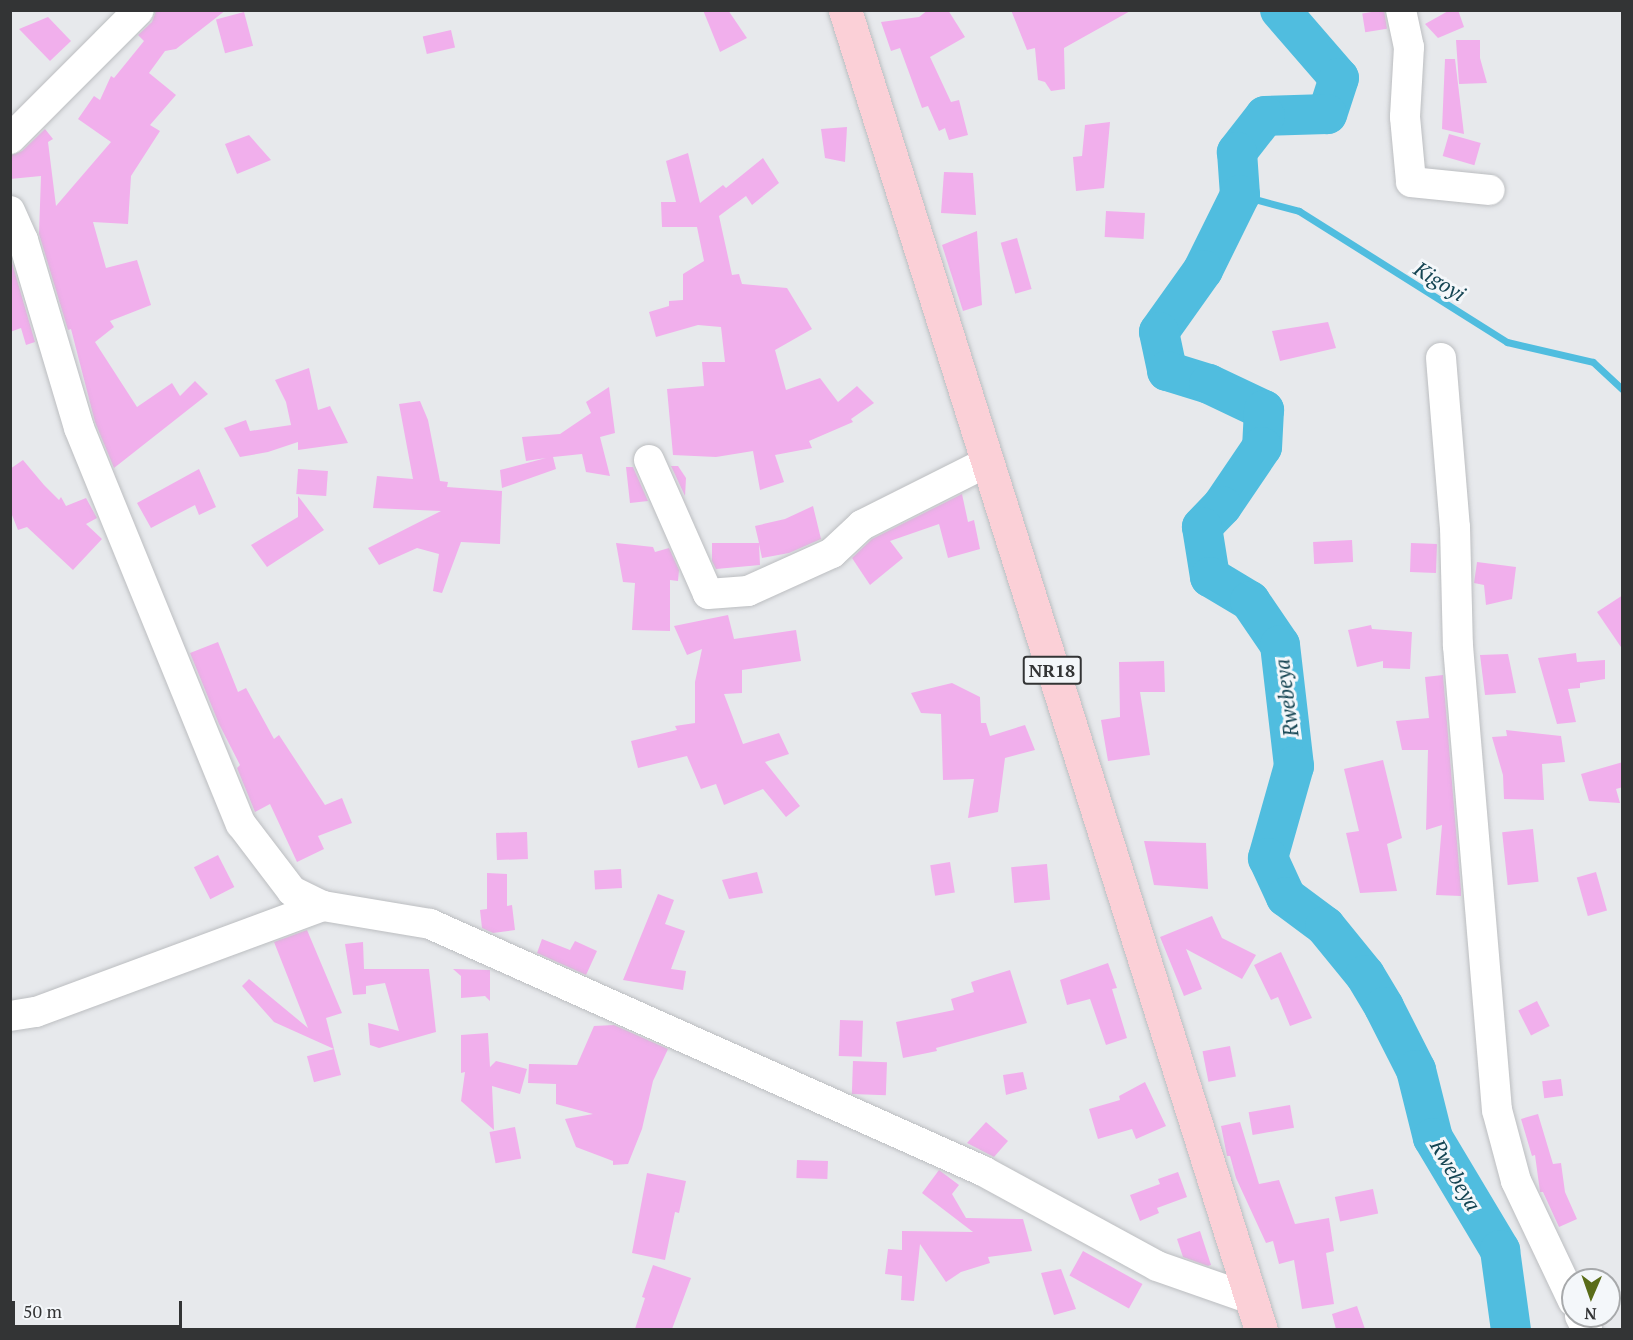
<!DOCTYPE html>
<html>
<head>
<meta charset="utf-8">
<style>
  body { margin:0 }
  #map { position:relative; width:1633px; height:1340px; overflow:hidden; background:#e7e9ec; font-family:"PT Serif",serif }
  div>[style] { position:absolute }
  .stream>* { height:7px; margin:-3.5px; padding:0 3.5px; transform-origin:3.5px; border-radius:3.5px; background:#50bddf }
  .river>* { height:40px; margin:-20px; padding:0 20px; transform-origin:20px; border-radius:20px; background:#50bddf }
  .building>* { inset:0; background:#f1afec; transform-origin:0 0 }
  .roads { filter:drop-shadow(0 0 2px #bcbec1) drop-shadow(0 0 2px #bcbec1) }
  .minor>* { height:30px; margin:-15px; padding:0 15px; transform-origin:15px; border-radius:15px; background:#fff }
  .major>* { height:33px; margin:-16.5px; padding:0 16.5px; transform-origin:16.5px; border-radius:16.5px; background:#fbd0d7 }
  span { translate:-50% -50%; white-space:nowrap; text-align:center; line-height:1.15; -webkit-text-stroke:6px #f4f7fa; paint-order:stroke }
  .shield-label span { padding:2px 4px; background:#f4f7fa; border:2px solid; border-radius:4px; -webkit-text-stroke-width:0 }
  .shield-label { font-size:18px; color:#333435; font-weight:700 }
  .water-label { font-size:21px; color:#144452; font-style:italic }
  .frame { position:absolute; inset:0; border:12px solid #333435; pointer-events:none }
  .north { position:absolute; left:1561px; top:1268px; width:60px; height:60px; box-sizing:border-box; background:#f4f7fa; border:2px solid #a7a9ab; border-radius:50%; rotate:182deg; font-size:16px; font-weight:700; line-height:24px; text-align:center; color:#333435 }
  .north::after { content:''; display:block; margin:auto; width:21px; height:27px; background:#5a6c18; clip-path:polygon(50% 0,100% 100%,50% 72%,0 100%) }
  .scale { position:absolute; left:12px; top:1301px; width:170px; height:27px; box-sizing:border-box; border:3px solid #333435; border-top:0; padding-left:8px; font-size:18px; line-height:21px; white-space:nowrap; color:#333435; -webkit-text-stroke:4px #f4f7fa; paint-order:stroke }
</style>
</head>
<body>
<div id="map">
  <div class="stream">
    <div style="left:1240px;top:195px;width:61px;rotate:15.2deg"></div>
    <div style="left:1299px;top:211px;width:246px;rotate:32.2deg"></div>
    <div style="left:1507px;top:342px;width:88px;rotate:13.1deg"></div>
    <div style="left:1593px;top:362px;width:40px;rotate:43deg"></div>
  </div>
  <div class="river">
    <div style="left:1280px;top:10px;width:90px;rotate:49.1deg"></div>
    <div style="left:1339px;top:78px;width:38px;rotate:108deg"></div>
    <div style="left:1327px;top:114px;width:62px;rotate:178.2deg"></div>
    <div style="left:1265px;top:116px;width:46px;rotate:127.9deg"></div>
    <div style="left:1237px;top:152px;width:43px;rotate:86deg"></div>
    <div style="left:1240px;top:195px;width:84px;rotate:116.3deg"></div>
    <div style="left:1203px;top:270px;width:76px;rotate:125.4deg"></div>
    <div style="left:1159px;top:332px;width:40px;rotate:78deg"></div>
    <div style="left:1167px;top:371px;width:44px;rotate:17.2deg"></div>
    <div style="left:1209px;top:384px;width:61px;rotate:25.3deg"></div>
    <div style="left:1264px;top:410px;width:37px;rotate:93deg"></div>
    <div style="left:1262px;top:447px;width:71px;rotate:124.1deg"></div>
    <div style="left:1222px;top:506px;width:29px;rotate:134deg"></div>
    <div style="left:1202px;top:527px;width:51px;rotate:80.9deg"></div>
    <div style="left:1210px;top:577px;width:47px;rotate:31deg"></div>
    <div style="left:1250px;top:601px;width:53px;rotate:55.7deg"></div>
    <div style="left:1280px;top:645px;width:122px;rotate:83.4deg"></div>
    <div style="left:1294px;top:766px;width:96px;rotate:105.8deg"></div>
    <div style="left:1268px;top:858px;width:43px;rotate:65.2deg"></div>
    <div style="left:1286px;top:897px;width:49px;rotate:36.6deg"></div>
    <div style="left:1325px;top:926px;width:63px;rotate:50.8deg"></div>
    <div style="left:1365px;top:975px;width:37px;rotate:59deg"></div>
    <div style="left:1384px;top:1007px;width:71px;rotate:63.1deg"></div>
    <div style="left:1416px;top:1070px;width:70px;rotate:76deg"></div>
    <div style="left:1433px;top:1138px;width:131px;rotate:59.1deg"></div>
    <div style="left:1500px;top:1250px;width:81px;rotate:82.2deg"></div>
  </div>
  <div class="building">
    <div style="clip-path:polygon(226px 10px,176px 49px,165px 51px,149px 73px,176px 95px,150px 125px,160px 131px,131px 176px,128px 224px,93px 222px,106px 268px,137px 260px,151px 305px,110px 321px,114px 327px,95px 342px,137px 407px,172px 383px,180px 396px,195px 381px,208px 394px,114px 468px,95px 422px,71px 329px,68px 330px,39px 234px,41px 176px,10px 179px,10px 156px,22px 151px,45px 129px,53px 139px,48px 142px,56px 206px,111px 142px,78px 119px,94px 96px,100px 100px,111px 76px,114px 78px,144px 41px,138px 35px,152px 22px,156px 11px)"></div>
    <div style="clip-path:polygon(703px 10px,728px 10px,747px 38px,720px 52px)"></div>
    <div style="clip-path:polygon(928px 10px,948px 10px,965px 37px,930px 57px,951px 102px,959px 100px,968px 135px,949px 140px,945px 128px,939px 131px,928px 106px,922px 108px,900px 48px,891px 51px,881px 22px,919px 17px)"></div>
    <div style="clip-path:polygon(1011px 10px,1132px 10px,1064px 48px,1065px 89px,1051px 91px,1045px 82px,1038px 80px,1035px 48px,1027px 50px)"></div>
    <div style="left:1384px;top:10px;width:19px;height:22px;rotate:81deg"></div>
    <div style="clip-path:polygon(1450px 10px,1458px 10px,1464px 27px,1438px 38px,1425px 24px)"></div>
    <div style="left:244px;top:12px;width:35px;height:29px;rotate:75deg"></div>
    <div style="clip-path:polygon(48px 17px,71px 41px,50px 61px,19px 29px)"></div>
    <div style="left:451px;top:30px;width:18px;height:29px;rotate:77deg"></div>
    <div style="clip-path:polygon(1456px 40px,1480px 40px,1480px 58px,1487px 83px,1459px 84px)"></div>
    <div style="clip-path:polygon(1445px 59px,1455px 59px,1464px 134px,1442px 129px)"></div>
    <div style="clip-path:polygon(1110px 122px,1104px 188px,1076px 191px,1073px 157px,1082px 156px,1085px 125px)"></div>
    <div style="clip-path:polygon(847px 127px,845px 162px,825px 158px,821px 129px)"></div>
    <div style="left:1449px;top:134px;width:33px;height:23px;rotate:16deg"></div>
    <div style="clip-path:polygon(249px 135px,271px 160px,237px 174px,225px 144px)"></div>
    <div style="clip-path:polygon(688px 153px,700px 203px,723px 185px,726px 188px,763px 158px,779px 183px,752px 205px,746px 196px,719px 216px,732px 275px,739px 274px,742px 284px,787px 288px,812px 329px,775px 350px,786px 390px,820px 378px,838px 402px,857px 386px,874px 403px,851px 419px,853px 422px,809px 441px,812px 448px,775px 455px,784px 482px,760px 490px,753px 451px,716px 457px,673px 455px,667px 389px,704px 386px,702px 362px,725px 362px,721px 327px,698px 325px,656px 337px,649px 312px,669px 306px,669px 301px,683px 300px,683px 274px,704px 261px,697px 227px,662px 227px,661px 202px,676px 202px,666px 161px)"></div>
    <div style="clip-path:polygon(944px 172px,973px 173px,976px 215px,941px 213px)"></div>
    <div style="left:1106px;top:211px;width:39px;height:26px;rotate:3deg"></div>
    <div style="clip-path:polygon(977px 231px,982px 305px,963px 311px,942px 245px)"></div>
    <div style="left:1017px;top:238px;width:53px;height:17px;rotate:74deg"></div>
    <div style="clip-path:polygon(11px 259px,35px 342px,26px 345px,21px 328px,10px 332px)"></div>
    <div style="clip-path:polygon(1328px 322px,1336px 348px,1280px 361px,1272px 331px)"></div>
    <div style="clip-path:polygon(309px 368px,318px 410px,330px 406px,348px 443px,298px 450px,298px 442px,268px 452px,240px 457px,224px 428px,246px 420px,250px 431px,291px 425px,286px 402px,275px 380px)"></div>
    <div style="clip-path:polygon(609px 387px,615px 433px,600px 437px,610px 476px,586px 472px,582px 454px,553px 457px,556px 469px,502px 488px,500px 470px,546px 458px,526px 461px,522px 437px,560px 434px,591px 413px,586px 402px)"></div>
    <div style="clip-path:polygon(420px 401px,428px 420px,440px 481px,448px 482px,447px 487px,502px 491px,500px 544px,461px 542px,442px 593px,433px 591px,439px 554px,417px 548px,379px 565px,368px 548px,441px 511px,373px 508px,377px 476px,413px 479px,399px 404px)"></div>
    <div style="clip-path:polygon(23px 460px,44px 485px,59px 500px,61px 497px,66px 506px,86px 498px,97px 518px,86px 524px,102px 539px,73px 570px,27px 527px,18px 530px,10px 510px,10px 469px)"></div>
    <div style="clip-path:polygon(671px 466px,678px 466px,686px 478px,685px 496px)"></div>
    <div style="clip-path:polygon(626px 467px,633px 467px,648px 501px,630px 503px)"></div>
    <div style="clip-path:polygon(199px 469px,216px 507px,199px 515px,195px 505px,151px 528px,137px 503px)"></div>
    <div style="left:298px;top:469px;width:30px;height:25px;rotate:4deg"></div>
    <div style="clip-path:polygon(962px 494px,968px 522px,974px 520px,980px 549px,948px 558px,939px 524px,890px 541px,903px 558px,870px 585px,852px 558px,872px 539px)"></div>
    <div style="clip-path:polygon(298px 496px,324px 530px,267px 567px,251px 545px,298px 517px)"></div>
    <div style="clip-path:polygon(813px 506px,821px 539px,789px 553px,762px 558px,759px 544px,760px 565px,716px 569px,712px 561px,712px 543px,759px 543px,755px 526px,785px 519px)"></div>
    <div style="left:1352px;top:540px;width:22px;height:39px;rotate:87deg"></div>
    <div style="clip-path:polygon(616px 543px,653px 547px,655px 552px,669px 548px,679px 570px,678px 581px,670px 580px,670px 631px,632px 630px,635px 583px,623px 582px)"></div>
    <div style="left:1411px;top:543px;width:26px;height:29px;rotate:2deg"></div>
    <div style="clip-path:polygon(1477px 562px,1516px 567px,1512px 599px,1486px 605px,1484px 585px,1474px 583px)"></div>
    <div style="clip-path:polygon(1623px 595px,1623px 650px,1597px 612px)"></div>
    <div style="clip-path:polygon(728px 615px,734px 639px,796px 630px,801px 661px,742px 670px,742px 693px,724px 694px,743px 744px,779px 733px,789px 754px,765px 762px,800px 806px,786px 817px,763px 789px,724px 805px,716px 784px,701px 789px,687px 756px,638px 768px,631px 741px,677px 730px,675px 726px,695px 723px,695px 682px,702px 649px,687px 655px,674px 626px)"></div>
    <div style="clip-path:polygon(1371px 625px,1372px 629px,1412px 632px,1410px 669px,1383px 668px,1383px 661px,1357px 667px,1348px 630px)"></div>
    <div style="clip-path:polygon(218px 642px,238px 692px,246px 688px,274px 739px,279px 735px,325px 805px,342px 798px,352px 823px,318px 836px,324px 849px,297px 862px,270px 804px,255px 812px,237px 768px,240px 765px,219px 724px,190px 653px)"></div>
    <div style="clip-path:polygon(1576px 653px,1577px 662px,1605px 660px,1605px 679px,1580px 683px,1580px 688px,1568px 689px,1576px 722px,1557px 724px,1538px 658px)"></div>
    <div style="clip-path:polygon(1508px 654px,1516px 693px,1485px 695px,1480px 655px)"></div>
    <div style="clip-path:polygon(1164px 661px,1165px 692px,1140px 692px,1150px 755px,1108px 761px,1101px 720px,1120px 717px,1119px 662px)"></div>
    <div style="clip-path:polygon(1443px 675px,1461px 890px,1461px 896px,1436px 895px,1442px 825px,1426px 830px,1428px 750px,1402px 750px,1396px 721px,1429px 718px,1425px 677px)"></div>
    <div style="clip-path:polygon(952px 683px,980px 697px,981px 723px,986px 723px,990px 736px,1025px 725px,1035px 750px,1005px 758px,998px 812px,968px 818px,974px 779px,943px 780px,941px 714px,921px 713px,911px 693px)"></div>
    <div style="clip-path:polygon(1506px 730px,1561px 736px,1565px 762px,1542px 764px,1544px 800px,1504px 799px,1503px 775px,1492px 737px,1507px 736px)"></div>
    <div style="clip-path:polygon(1383px 760px,1402px 838px,1387px 844px,1397px 891px,1360px 893px,1346px 833px,1359px 831px,1344px 769px)"></div>
    <div style="clip-path:polygon(1623px 762px,1623px 787px,1616px 789px,1620px 803px,1589px 801px,1581px 774px)"></div>
    <div style="left:1533px;top:829px;width:53px;height:31px;rotate:84deg"></div>
    <div style="left:527px;top:832px;width:27px;height:31px;rotate:88deg"></div>
    <div style="clip-path:polygon(1144px 841px,1206px 843px,1208px 889px,1154px 885px)"></div>
    <div style="left:218px;top:855px;width:36px;height:27px;rotate:63deg"></div>
    <div style="left:950px;top:862px;width:31px;height:20px;rotate:81deg"></div>
    <div style="left:1047px;top:864px;width:36px;height:36px;rotate:85deg"></div>
    <div style="left:621px;top:869px;width:19px;height:27px;rotate:87deg"></div>
    <div style="clip-path:polygon(757px 872px,763px 893px,729px 899px,722px 880px)"></div>
    <div style="left:1596px;top:872px;width:40px;height:20px;rotate:74deg"></div>
    <div style="clip-path:polygon(487px 873px,507px 874px,507px 906px,512px 905px,515px 930px,493px 933px,482px 928px,480px 910px,487px 909px)"></div>
    <div style="clip-path:polygon(658px 894px,674px 900px,665px 924px,685px 931px,671px 969px,686px 971px,683px 990px,623px 980px)"></div>
    <div style="clip-path:polygon(1212px 916px,1222px 938px,1256px 955px,1242px 979px,1186px 949px,1202px 989px,1184px 996px,1160px 937px)"></div>
    <div style="clip-path:polygon(307px 930px,342px 1013px,326px 1018px,334px 1049px,274px 1022px,242px 986px,249px 979px,308px 1028px,274px 942px)"></div>
    <div style="clip-path:polygon(542px 939px,570px 950px,575px 941px,597px 951px,586px 975px,537px 953px)"></div>
    <div style="clip-path:polygon(363px 942px,364px 969px,429px 969px,436px 1032px,379px 1048px,370px 1045px,368px 1023px,399px 1031px,385px 983px,366px 986px,366px 994px,353px 995px,345px 944px)"></div>
    <div style="clip-path:polygon(1281px 952px,1312px 1018px,1290px 1026px,1278px 997px,1271px 1000px,1254px 965px)"></div>
    <div style="clip-path:polygon(1108px 963px,1117px 988px,1112px 989px,1127px 1038px,1106px 1045px,1090px 999px,1067px 1005px,1060px 980px)"></div>
    <div style="clip-path:polygon(453px 969px,490px 970px,490px 1001px,485px 996px,461px 998px,461px 976px)"></div>
    <div style="clip-path:polygon(1010px 970px,1027px 1023px,936px 1048px,937px 1051px,903px 1058px,896px 1022px,954px 1010px,951px 999px,974px 992px,971px 982px)"></div>
    <div style="left:1537px;top:1001px;width:28px;height:21px;rotate:63deg"></div>
    <div style="left:840px;top:1020px;width:23px;height:36px;rotate:2deg"></div>
    <div style="clip-path:polygon(614px 1025px,668px 1049px,653px 1081px,642px 1129px,628px 1164px,613px 1165px,613px 1161px,576px 1147px,565px 1119px,593px 1114px,556px 1104px,556px 1084px,528px 1083px,529px 1064px,577px 1065px,594px 1026px)"></div>
    <div style="clip-path:polygon(488px 1033px,490px 1067px,496px 1061px,527px 1069px,520px 1094px,492px 1086px,494px 1130px,461px 1101px,465px 1072px,461px 1073px,461px 1035px)"></div>
    <div style="left:1230px;top:1046px;width:31px;height:28px;rotate:79deg"></div>
    <div style="left:334px;top:1049px;width:27px;height:28px;rotate:75deg"></div>
    <div style="left:853px;top:1061px;width:34px;height:33px;rotate:2deg"></div>
    <div style="clip-path:polygon(1023px 1072px,1027px 1089px,1006px 1095px,1003px 1075px)"></div>
    <div style="left:1561px;top:1079px;width:17px;height:19px;rotate:83deg"></div>
    <div style="clip-path:polygon(1145px 1082px,1166px 1126px,1136px 1139px,1132px 1129px,1098px 1139px,1089px 1109px,1120px 1100px,1119px 1096px)"></div>
    <div style="left:1290px;top:1105px;width:23px;height:42px;rotate:80deg"></div>
    <div style="clip-path:polygon(1538px 1114px,1553px 1164px,1561px 1163px,1565px 1192px,1577px 1219px,1559px 1227px,1543px 1192px,1540px 1192px,1535px 1155px,1532px 1156px,1521px 1119px)"></div>
    <div style="clip-path:polygon(986px 1122px,1008px 1141px,994px 1157px,967px 1143px)"></div>
    <div style="clip-path:polygon(1240px 1122px,1259px 1184px,1279px 1180px,1295px 1224px,1329px 1218px,1334px 1251px,1326px 1253px,1334px 1304px,1302px 1309px,1294px 1260px,1279px 1264px,1273px 1241px,1266px 1243px,1236px 1178px,1230px 1156px,1227px 1156px,1221px 1126px)"></div>
    <div style="left:515px;top:1127px;width:32px;height:26px;rotate:79deg"></div>
    <div style="left:797px;top:1160px;width:31px;height:18px;rotate:2deg"></div>
    <div style="clip-path:polygon(939px 1170px,959px 1185px,952px 1194px,966px 1218px,1023px 1219px,1032px 1251px,988px 1257px,990px 1263px,961px 1272px,946px 1282px,920px 1244px,914px 1301px,901px 1300px,902px 1276px,885px 1274px,888px 1249px,902px 1250px,902px 1231px,973px 1232px,922px 1193px)"></div>
    <div style="clip-path:polygon(1178px 1172px,1187px 1197px,1157px 1208px,1159px 1213px,1140px 1221px,1130px 1195px,1160px 1184px,1158px 1179px)"></div>
    <div style="clip-path:polygon(647px 1173px,686px 1181px,679px 1213px,675px 1212px,665px 1260px,632px 1253px)"></div>
    <div style="left:1373px;top:1189px;width:25px;height:39px;rotate:78deg"></div>
    <div style="clip-path:polygon(1200px 1231px,1211px 1265px,1208px 1266px,1183px 1257px,1177px 1239px)"></div>
    <div style="left:1083px;top:1251px;width:68px;height:28px;rotate:29deg"></div>
    <div style="clip-path:polygon(653px 1265px,691px 1278px,672px 1329px,635px 1329px,645px 1298px,642px 1297px)"></div>
    <div style="clip-path:polygon(1061px 1269px,1076px 1309px,1054px 1315px,1041px 1273px)"></div>
    <div style="clip-path:polygon(1357px 1306px,1365px 1329px,1336px 1329px,1332px 1314px)"></div>
  </div>
  <div class="roads">
    <div class="minor">
      <div style="left:1401px;top:10px;width:38px;rotate:78deg"></div>
      <div style="left:1409px;top:47px;width:70px;rotate:93.3deg"></div>
      <div style="left:1405px;top:117px;width:65px;rotate:84.7deg"></div>
      <div style="left:1411px;top:182px;width:79px;rotate:5.8deg"></div>
      <div style="left:10px;top:139px;width:182px;rotate:-45deg"></div>
      <div style="left:10px;top:211px;width:32px;rotate:66deg"></div>
      <div style="left:23px;top:240px;width:196px;rotate:73.4deg"></div>
      <div style="left:79px;top:428px;width:428px;rotate:67.8deg"></div>
      <div style="left:241px;top:824px;width:84px;rotate:52.7deg"></div>
      <div style="left:292px;top:891px;width:34px;rotate:26deg"></div>
      <div style="left:323px;top:906px;width:109px;rotate:9.5deg"></div>
      <div style="left:430px;top:924px;width:606px;rotate:24.07deg"></div>
      <div style="left:983px;top:1171px;width:198px;rotate:28.6deg"></div>
      <div style="left:1157px;top:1266px;width:100px;rotate:19.3deg"></div>
      <div style="left:1441px;top:358px;width:170px;rotate:85.3deg"></div>
      <div style="left:1455px;top:527px;width:119px;rotate:88.6deg"></div>
      <div style="left:1458px;top:646px;width:466px;rotate:85.2deg"></div>
      <div style="left:1497px;top:1110px;width:73px;rotate:75deg"></div>
      <div style="left:1516px;top:1181px;width:133px;rotate:64.6deg"></div>
      <div style="left:649px;top:460px;width:146px;rotate:66.2deg"></div>
      <div style="left:708px;top:594px;width:40px;rotate:-4.3deg"></div>
      <div style="left:748px;top:591px;width:92px;rotate:-24.3deg"></div>
      <div style="left:832px;top:553px;width:41px;rotate:-43deg"></div>
      <div style="left:862px;top:525px;width:140px;rotate:-26.7deg"></div>
      <div style="left:10px;top:1016px;width:26px;rotate:-9deg"></div>
      <div style="left:36px;top:1012px;width:306px;rotate:-20.3deg"></div>
      <div style="left:1580px;top:1316px;width:16px;rotate:63deg"></div>
    </div>
    <div class="major">
      <div style="left:845px;top:10px;width:1384px;rotate:72.51deg"></div>
    </div>
  </div>
  <div class="shield-label">
    <span style="left:1052px;top:670px">NR18</span>
  </div>
  <div class="water-label">
    <span style="left:1440px;top:281px;rotate:32deg">Kigoyi</span>
    <span style="left:1286px;top:698px;rotate:-97deg">Rwebeya</span>
    <span style="left:1456px;top:1175px;rotate:60deg">Rwebeya</span>
  </div>
  <div class="frame"></div>
  <div class="north">N</div>
  <div class="scale">50 m</div>
</div>
</body>
</html>
